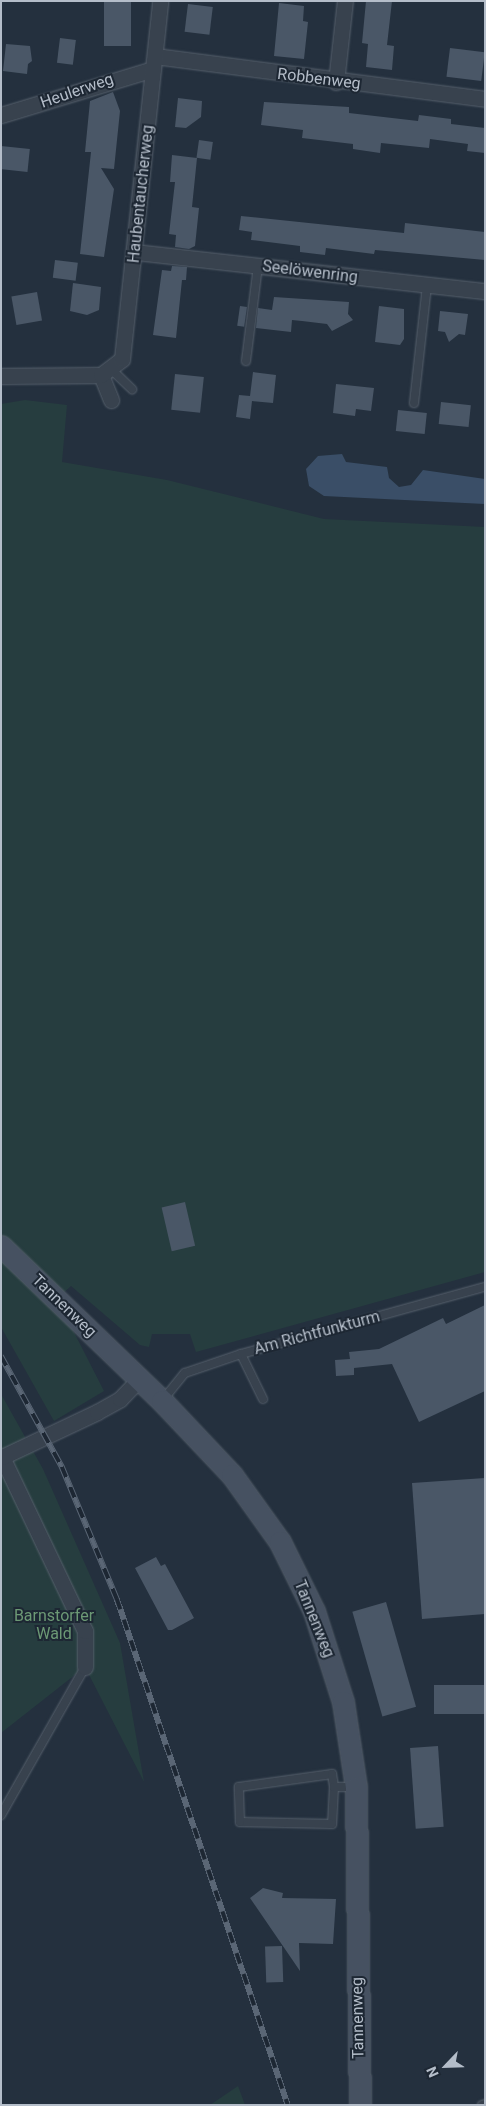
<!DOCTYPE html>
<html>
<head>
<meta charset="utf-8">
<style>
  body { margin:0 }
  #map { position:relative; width:486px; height:2106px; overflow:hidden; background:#24303e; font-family:Roboto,sans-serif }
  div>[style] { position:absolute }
  .green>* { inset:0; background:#263d3f }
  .water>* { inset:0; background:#3a4e67 }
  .building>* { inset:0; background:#4a5767; transform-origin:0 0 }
  .roads { filter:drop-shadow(0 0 1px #56606c) drop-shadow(0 0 1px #56606c) }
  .lane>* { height:8px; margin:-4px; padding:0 4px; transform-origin:4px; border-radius:4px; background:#38424e }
  .street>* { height:15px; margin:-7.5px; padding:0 7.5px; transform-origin:7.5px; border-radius:7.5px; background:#38424e }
  .secondary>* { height:21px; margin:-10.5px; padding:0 10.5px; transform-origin:10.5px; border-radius:10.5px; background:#465161 }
  .rail>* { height:5.5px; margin-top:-2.75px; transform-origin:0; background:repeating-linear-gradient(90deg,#1d2733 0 11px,#5a6675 0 22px); box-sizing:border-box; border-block:1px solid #5a6675 }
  span { translate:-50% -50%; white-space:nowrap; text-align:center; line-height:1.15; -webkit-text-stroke:4px #1d2733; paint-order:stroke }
  .street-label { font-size:16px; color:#b4bdc9 }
  .park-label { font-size:16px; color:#6c9975 }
  .frame { position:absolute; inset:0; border:2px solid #b4bdc9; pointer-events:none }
  .north { position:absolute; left:421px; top:2041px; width:50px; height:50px; -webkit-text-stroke:4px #1d2733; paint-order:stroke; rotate:246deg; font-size:14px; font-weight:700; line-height:20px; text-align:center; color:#b4bdc9 }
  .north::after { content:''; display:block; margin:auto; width:18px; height:22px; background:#b4bdc9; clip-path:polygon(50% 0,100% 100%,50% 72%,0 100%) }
</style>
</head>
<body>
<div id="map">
  <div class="green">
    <div style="clip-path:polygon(25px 400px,67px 405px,62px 462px,167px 480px,324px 519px,485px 527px,485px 1272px,196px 1352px,190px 1334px,152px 1334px,149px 1347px,140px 1345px,71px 1286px,57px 1299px,104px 1391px,54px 1421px,1px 1327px,1px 404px)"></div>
    <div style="clip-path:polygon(1px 1394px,43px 1469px,120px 1643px,144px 1782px,85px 1667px,1px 1733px)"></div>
    <div style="clip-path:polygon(238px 2086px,245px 2105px,210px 2105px)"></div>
  </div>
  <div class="water">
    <div style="clip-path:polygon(342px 454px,346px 462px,387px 467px,389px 478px,399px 487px,411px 485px,423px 470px,485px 479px,485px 504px,324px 496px,309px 486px,306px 469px,318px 456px)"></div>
  </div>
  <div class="building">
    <div style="left:104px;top:1px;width:27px;height:45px"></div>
    <div style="clip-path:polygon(366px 1px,392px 1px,387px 45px,394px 46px,392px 70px,366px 67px,368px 44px,362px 43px)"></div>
    <div style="clip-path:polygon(279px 3px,304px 6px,303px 21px,308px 22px,304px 59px,274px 56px)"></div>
    <div style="left:188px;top:4px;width:25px;height:28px;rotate:7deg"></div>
    <div style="left:60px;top:38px;width:16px;height:25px;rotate:7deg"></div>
    <div style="clip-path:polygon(6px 44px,30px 46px,32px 61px,28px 64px,27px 74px,3px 71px)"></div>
    <div style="left:450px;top:48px;width:35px;height:29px;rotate:7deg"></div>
    <div style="clip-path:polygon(113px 92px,120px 111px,114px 169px,101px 168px,114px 189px,104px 257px,80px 254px,91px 152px,85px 152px,90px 101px)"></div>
    <div style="clip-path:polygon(178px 98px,202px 101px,201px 117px,186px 128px,175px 127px)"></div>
    <div style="clip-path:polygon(264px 102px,349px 107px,349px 113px,418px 121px,419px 115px,451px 119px,451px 124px,485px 128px,485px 153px,467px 151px,468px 144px,430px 139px,429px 148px,381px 143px,380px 153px,353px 149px,353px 144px,302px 138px,303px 130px,261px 125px)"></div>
    <div style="left:199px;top:140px;width:14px;height:18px;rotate:8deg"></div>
    <div style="left:1px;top:146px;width:29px;height:23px;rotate:6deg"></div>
    <div style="clip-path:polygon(172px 155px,197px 158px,192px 207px,199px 208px,195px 246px,189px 249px,175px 247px,176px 235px,169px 234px,175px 182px,170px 182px)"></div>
    <div style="clip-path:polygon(241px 216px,404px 233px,405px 223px,485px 232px,485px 260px,375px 250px,374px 254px,326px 248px,325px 255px,300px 252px,300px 246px,251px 240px,252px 232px,239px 230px)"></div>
    <div style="left:55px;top:260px;width:23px;height:18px;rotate:7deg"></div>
    <div style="clip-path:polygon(172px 266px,187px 267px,186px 280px,182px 280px,176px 338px,153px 335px,162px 270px,171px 271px)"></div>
    <div style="clip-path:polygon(73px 283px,101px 287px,99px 310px,87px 315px,70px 311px)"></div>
    <div style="left:37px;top:292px;width:29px;height:26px;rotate:80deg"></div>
    <div style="clip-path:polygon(274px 297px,349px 302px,348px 314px,353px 320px,332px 331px,327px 324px,302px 321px,292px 320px,291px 332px,256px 328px,258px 308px,272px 310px)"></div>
    <div style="left:240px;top:306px;width:7px;height:20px;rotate:8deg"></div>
    <div style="clip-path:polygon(379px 306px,404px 309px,404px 339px,400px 345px,375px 342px)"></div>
    <div style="clip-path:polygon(440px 311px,468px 314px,465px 335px,459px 334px,449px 342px,445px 332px,438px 331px)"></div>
    <div style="clip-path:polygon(253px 372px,276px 375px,273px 403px,252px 401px,250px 419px,236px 417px,239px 395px,250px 396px)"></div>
    <div style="left:175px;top:374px;width:29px;height:36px;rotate:6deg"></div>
    <div style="clip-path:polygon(336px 384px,374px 388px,371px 411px,356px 409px,355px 416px,333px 413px)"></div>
    <div style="left:441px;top:402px;width:30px;height:22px;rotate:6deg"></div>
    <div style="left:398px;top:410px;width:29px;height:21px;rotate:6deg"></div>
    <div style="left:185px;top:1202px;width:45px;height:24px;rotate:77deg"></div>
    <div style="clip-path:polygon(485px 1305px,485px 1391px,419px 1422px,392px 1364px,354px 1368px,354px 1375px,336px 1376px,335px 1360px,350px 1359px,349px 1352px,379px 1349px,443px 1318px,446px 1324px)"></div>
    <div style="clip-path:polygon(485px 1478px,485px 1614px,422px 1619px,412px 1483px)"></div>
    <div style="clip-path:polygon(156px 1557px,161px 1566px,165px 1564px,194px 1618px,172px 1630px,168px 1630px,135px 1568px)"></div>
    <div style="left:386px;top:1602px;width:109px;height:35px;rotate:74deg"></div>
    <div style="left:485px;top:1685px;width:29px;height:51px;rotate:90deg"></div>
    <div style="left:438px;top:1746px;width:81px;height:28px;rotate:86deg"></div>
    <div style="clip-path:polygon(263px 1888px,283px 1893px,282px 1898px,336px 1899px,333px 1944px,299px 1943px,300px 1971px,250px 1898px)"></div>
    <div style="left:282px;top:1946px;width:36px;height:17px;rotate:88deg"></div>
  </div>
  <div class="roads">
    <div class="lane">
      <div style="left:246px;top:361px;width:96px;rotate:-82.8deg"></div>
      <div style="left:112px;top:370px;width:28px;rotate:44deg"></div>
      <div style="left:414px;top:403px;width:118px;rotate:-83.7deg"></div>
      <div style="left:241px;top:1354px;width:50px;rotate:63.9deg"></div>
      <div style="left:162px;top:1401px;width:36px;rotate:-51deg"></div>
      <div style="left:185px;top:1373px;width:59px;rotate:-18.7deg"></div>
      <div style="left:241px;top:1354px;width:253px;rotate:-15.4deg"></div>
      <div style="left:334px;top:1787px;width:37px;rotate:93deg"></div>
      <div style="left:332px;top:1824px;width:92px;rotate:-178.8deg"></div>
      <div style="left:240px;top:1822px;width:35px;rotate:-92deg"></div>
      <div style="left:239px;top:1787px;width:94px;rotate:-8deg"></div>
      <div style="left:332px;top:1774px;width:13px;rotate:81deg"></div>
      <div style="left:334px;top:1787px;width:20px"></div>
      <div style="left:1px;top:1815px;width:170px;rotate:-60.4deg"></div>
      <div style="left:482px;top:2105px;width:3px;rotate:-18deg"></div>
    </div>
    <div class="street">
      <div style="left:155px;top:56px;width:333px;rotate:7.4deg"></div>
      <div style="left:336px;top:82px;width:81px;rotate:-83.7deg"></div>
      <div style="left:1px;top:115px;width:159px;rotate:-16.8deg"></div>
      <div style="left:135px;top:252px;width:352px;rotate:6.4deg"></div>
      <div style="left:101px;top:375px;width:27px;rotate:68deg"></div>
      <div style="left:1px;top:376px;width:100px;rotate:-0.6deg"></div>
      <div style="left:101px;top:375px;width:26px;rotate:-37deg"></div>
      <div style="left:122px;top:359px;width:360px;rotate:-83.9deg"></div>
      <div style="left:85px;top:1667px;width:36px;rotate:-90deg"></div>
      <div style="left:85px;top:1631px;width:193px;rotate:-115.5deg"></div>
      <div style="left:2px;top:1457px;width:105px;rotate:-25.3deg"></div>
      <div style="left:97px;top:1412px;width:26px;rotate:-29deg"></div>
      <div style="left:120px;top:1399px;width:28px;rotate:-46deg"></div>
    </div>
    <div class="secondary">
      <div style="left:1px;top:1246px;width:223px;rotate:43.9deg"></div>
      <div style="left:162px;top:1401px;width:102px;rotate:46.6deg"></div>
      <div style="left:232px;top:1475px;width:82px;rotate:54.4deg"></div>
      <div style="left:280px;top:1542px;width:77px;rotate:63.8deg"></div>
      <div style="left:314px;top:1611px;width:96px;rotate:72.3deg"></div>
      <div style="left:343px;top:1702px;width:86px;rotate:81.3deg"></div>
      <div style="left:356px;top:1787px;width:318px;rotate:89.3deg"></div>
    </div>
  </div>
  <div class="rail">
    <div style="left:1px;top:1356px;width:127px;rotate:61.2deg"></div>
    <div style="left:62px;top:1467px;width:143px;rotate:67.4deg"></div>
    <div style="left:117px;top:1599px;width:534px;rotate:71.33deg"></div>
  </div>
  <div class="street-label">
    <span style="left:319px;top:79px;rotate:7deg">Robbenweg</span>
    <span style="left:77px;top:91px;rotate:-19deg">Heulerweg</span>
    <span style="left:141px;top:194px;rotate:-84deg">Haubentaucherweg</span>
    <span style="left:310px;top:272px;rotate:7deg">Seelöwenring</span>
    <span style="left:64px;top:1306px;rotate:44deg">Tannenweg</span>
    <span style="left:317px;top:1333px;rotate:-15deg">Am Richtfunkturm</span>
    <span style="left:314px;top:1619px;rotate:68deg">Tannenweg</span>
    <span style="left:358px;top:2018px;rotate:-91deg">Tannenweg</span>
  </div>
  <div class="park-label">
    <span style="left:54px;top:1625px">Barnstorfer<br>Wald</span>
  </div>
  <div class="frame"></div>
  <div class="north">N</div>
</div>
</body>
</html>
